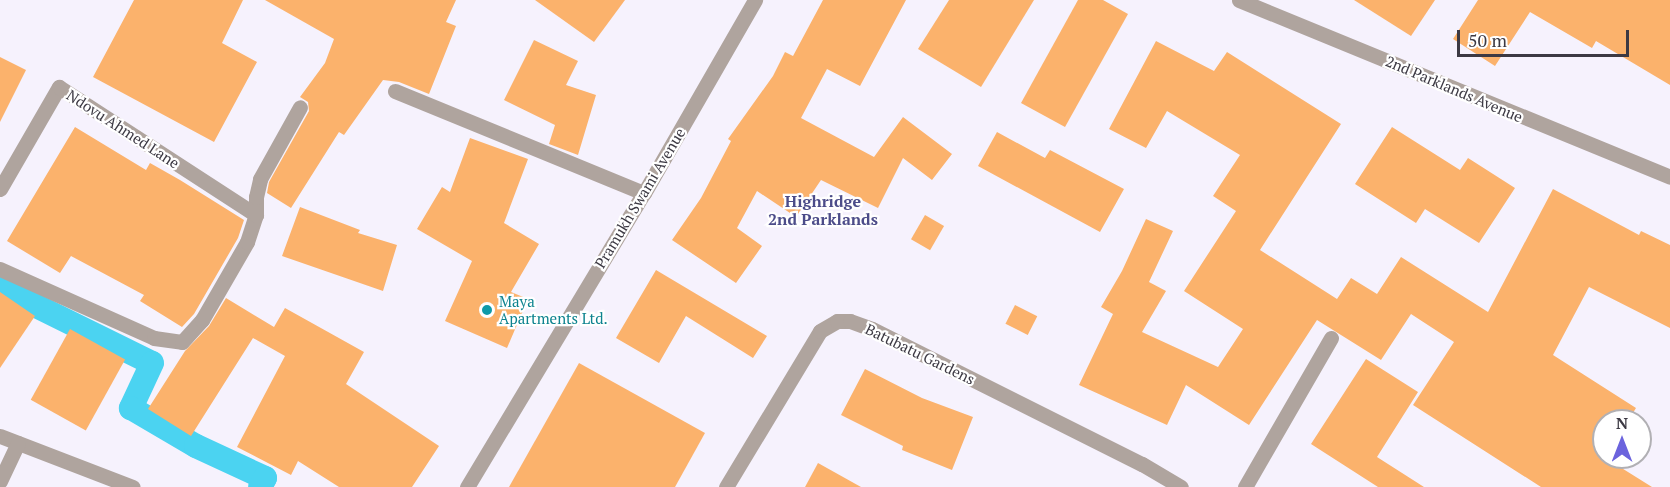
<!DOCTYPE html>
<html>
<head>
<meta charset="utf-8">
<style>
  body { margin:0 }
  #map { position:relative; width:1670px; height:487px; overflow:hidden; background:#f6f2fd; font-family:"PT Serif",serif }
  div>[style] { position:absolute }
  .canal>* { height:24px; margin:-12px; padding:0 12px; transform-origin:12px; border-radius:12px; background:#4bd3f1 }
  .building>* { inset:0; background:#fbb26c; transform-origin:0 0 }
  .minor>* { height:15px; margin:-7.5px; padding:0 7.5px; transform-origin:7.5px; border-radius:7.5px; background:#afa49e }
  .dots>* { width:16px; height:16px; translate:-50% -50%; box-sizing:border-box; border:3px solid #fff; border-radius:50% }
  span { translate:-50% -50%; white-space:nowrap; text-align:center; line-height:1.15; -webkit-text-stroke:4.5px #fff; paint-order:stroke }
  .street-label { font-size:15px; color:#3c3943 }
  .culture-label { font-size:15px; color:#0d838f }
  .left { translate:0 -50%; text-align:left }
  .neighbourhood-label { font-size:16px; color:#4c4c89; font-weight:700 }
  .north { position:absolute; left:1592px; top:409px; width:60px; height:60px; box-sizing:border-box; background:#fff; border:2px solid #b1b0b4; border-radius:50%; rotate:0deg; font-size:16px; font-weight:700; line-height:24px; text-align:center; color:#3c3943 }
  .north::after { content:''; display:block; margin:auto; width:21px; height:27px; background:#6b63dd; clip-path:polygon(50% 0,100% 100%,50% 72%,0 100%) }
  .scale { position:absolute; left:1457px; top:30px; width:172px; height:27px; box-sizing:border-box; border:3px solid #3c3943; border-top:0; padding-left:8px; font-size:18px; line-height:21px; white-space:nowrap; color:#3c3943; -webkit-text-stroke:4px #fff; paint-order:stroke }
</style>
</head>
<body>
<div id="map">
  <div class="canal">
    <div style="left:0;top:288px;width:169px;rotate:26.3deg"></div>
    <div style="left:152px;top:363px;width:50px;rotate:115deg"></div>
    <div style="left:131px;top:408px;width:75px;rotate:30.3deg"></div>
    <div style="left:196px;top:446px;width:76px;rotate:24.9deg"></div>
    <div style="left:265px;top:478px;width:10px;rotate:119deg"></div>
  </div>
  <div class="building">
    <div style="clip-path:polygon(134px 0,243px 0,222px 43px,257px 62px,214px 142px,93px 77px)"></div>
    <div style="clip-path:polygon(265px 0,456px 0,446px 22px,456px 26px,429px 94px,399px 82px,383px 80px,344px 135px,339px 132px,291px 208px,267px 193px,269px 182px,309px 111px,308px 102px,300px 97px,325px 63px,334px 39px)"></div>
    <div style="clip-path:polygon(535px 0,625px 0,594px 42px)"></div>
    <div style="clip-path:polygon(823px 0,906px 0,860px 86px,827px 69px,801px 118px,874px 157px,903px 117px,952px 154px,932px 180px,903px 158px,878px 208px,821px 180px,796px 217px,757px 191px,737px 228px,762px 246px,736px 283px,672px 240px,701px 198px,731px 141px,728px 139px,773px 76px,785px 52px,793px 56px)"></div>
    <div style="clip-path:polygon(949px 0,1034px 0,981px 87px,918px 49px)"></div>
    <div style="clip-path:polygon(1078px 0,1103px 0,1128px 14px,1065px 127px,1021px 103px)"></div>
    <div style="clip-path:polygon(1354px 0,1435px 0,1411px 36px)"></div>
    <div style="clip-path:polygon(1478px 0,1670px 0,1670px 85px,1596px 41px,1592px 48px,1530px 12px,1495px 66px,1453px 39px)"></div>
    <div style="clip-path:polygon(534px 40px,578px 61px,566px 85px,596px 95px,578px 155px,549px 144px,555px 125px,504px 100px)"></div>
    <div style="clip-path:polygon(1156px 41px,1214px 71px,1227px 52px,1341px 124px,1260px 250px,1337px 299px,1351px 278px,1377px 294px,1401px 257px,1488px 312px,1553px 189px,1639px 235px,1641px 231px,1670px 245px,1670px 328px,1589px 287px,1553px 355px,1636px 408px,1628px 421px,1604px 421px,1604px 457px,1652px 487px,1541px 487px,1413px 405px,1454px 342px,1411px 314px,1381px 360px,1317px 320px,1249px 425px,1186px 385px,1167px 425px,1079px 385px,1113px 314px,1101px 307px,1122px 271px,1146px 219px,1173px 231px,1149px 282px,1166px 291px,1142px 332px,1218px 367px,1243px 329px,1184px 291px,1236px 211px,1213px 196px,1240px 155px,1167px 111px,1146px 148px,1109px 129px)"></div>
    <div style="clip-path:polygon(0 57px,26px 70px,0 122px)"></div>
    <div style="clip-path:polygon(75px 127px,146px 170px,150px 163px,180px 180px,244px 220px,238px 238px,194px 314px,182px 327px,140px 301px,144px 295px,71px 256px,60px 273px,7px 241px)"></div>
    <div style="clip-path:polygon(1392px 127px,1460px 170px,1468px 158px,1515px 188px,1479px 243px,1425px 209px,1416px 223px,1355px 184px)"></div>
    <div style="clip-path:polygon(997px 132px,1045px 158px,1050px 150px,1124px 189px,1100px 232px,978px 166px)"></div>
    <div style="clip-path:polygon(470px 138px,528px 159px,504px 223px,539px 244px,511px 292px,528px 299px,507px 348px,445px 321px,472px 261px,417px 229px,442px 187px,450px 192px)"></div>
    <div style="clip-path:polygon(300px 207px,360px 230px,358px 233px,397px 245px,383px 291px,282px 256px)"></div>
    <div style="left:925px;top:215px;width:22px;height:28px;rotate:30deg"></div>
    <div style="clip-path:polygon(656px 270px,767px 336px,753px 358px,686px 316px,659px 363px,616px 338px)"></div>
    <div style="clip-path:polygon(0 292px,35px 316px,0 368px)"></div>
    <div style="clip-path:polygon(226px 298px,274px 327px,285px 308px,364px 352px,346px 384px,439px 446px,412px 487px,339px 487px,298px 461px,291px 475px,237px 447px,285px 356px,253px 338px,191px 436px,148px 409px,185px 351px,209px 326px)"></div>
    <div style="left:1015px;top:305px;width:25px;height:21px;rotate:27deg"></div>
    <div style="left:70px;top:329px;width:63px;height:81px;rotate:29deg"></div>
    <div style="clip-path:polygon(1366px 359px,1418px 392px,1377px 457px,1424px 487px,1378px 487px,1311px 444px)"></div>
    <div style="clip-path:polygon(579px 363px,705px 433px,675px 487px,509px 487px)"></div>
    <div style="clip-path:polygon(865px 369px,922px 398px,973px 417px,952px 470px,902px 450px,903px 446px,841px 415px)"></div>
    <div style="clip-path:polygon(818px 463px,861px 487px,805px 487px)"></div>
  </div>
  <div class="minor">
    <div style="left:1239px;top:0;width:466px;rotate:22.3deg"></div>
    <div style="left:395px;top:91px;width:269px;rotate:22.3deg"></div>
    <div style="left:0;top:189px;width:118px;rotate:-60deg"></div>
    <div style="left:59px;top:87px;width:235px;rotate:33deg"></div>
    <div style="left:0;top:269px;width:169px;rotate:24.1deg"></div>
    <div style="left:154px;top:338px;width:28px;rotate:8deg"></div>
    <div style="left:182px;top:342px;width:30px;rotate:-48deg"></div>
    <div style="left:202px;top:320px;width:90px;rotate:-60deg"></div>
    <div style="left:247px;top:242px;width:28px;rotate:-72deg"></div>
    <div style="left:256px;top:215px;width:18px;rotate:-90deg"></div>
    <div style="left:256px;top:197px;width:18px;rotate:-77deg"></div>
    <div style="left:260px;top:179px;width:82px;rotate:-60.9deg"></div>
    <div style="left:0;top:436px;width:142px;rotate:21deg"></div>
    <div style="left:0;top:481px;width:42px;rotate:-64.7deg"></div>
    <div style="left:467px;top:487px;width:343px;rotate:-59deg"></div>
    <div style="left:644px;top:193px;width:223px;rotate:-60.1deg"></div>
    <div style="left:726px;top:487px;width:182px;rotate:-58.9deg"></div>
    <div style="left:820px;top:331px;width:20px;rotate:-30deg"></div>
    <div style="left:837px;top:321px;width:13px"></div>
    <div style="left:850px;top:321px;width:23px;rotate:20deg"></div>
    <div style="left:872px;top:329px;width:302px;rotate:26.6deg"></div>
    <div style="left:1142px;top:464px;width:45px;rotate:30.5deg"></div>
    <div style="left:1245px;top:487px;width:172px;rotate:-60deg"></div>
  </div>
  <div class="dots">
    <div style="left:487px;top:310px;background:#0f9aa8"></div>
  </div>
  <div class="street-label">
    <span style="left:1454px;top:89px;rotate:23deg">2nd Parklands Avenue</span>
    <span style="left:123px;top:129px;rotate:33deg">Ndovu Ahmed Lane</span>
    <span style="left:640px;top:198px;rotate:-59deg">Pramukh Swami Avenue</span>
    <span style="left:920px;top:354px;rotate:26deg">Batubatu Gardens</span>
  </div>
  <div class="culture-label">
    <span class="left" style="left:499px;top:310px">Maya<br>Apartments Ltd.</span>
  </div>
  <div class="neighbourhood-label">
    <span style="left:823px;top:210px">Highridge<br>2nd Parklands</span>
  </div>
  <div class="north">N</div>
  <div class="scale">50 m</div>
</div>
</body>
</html>
